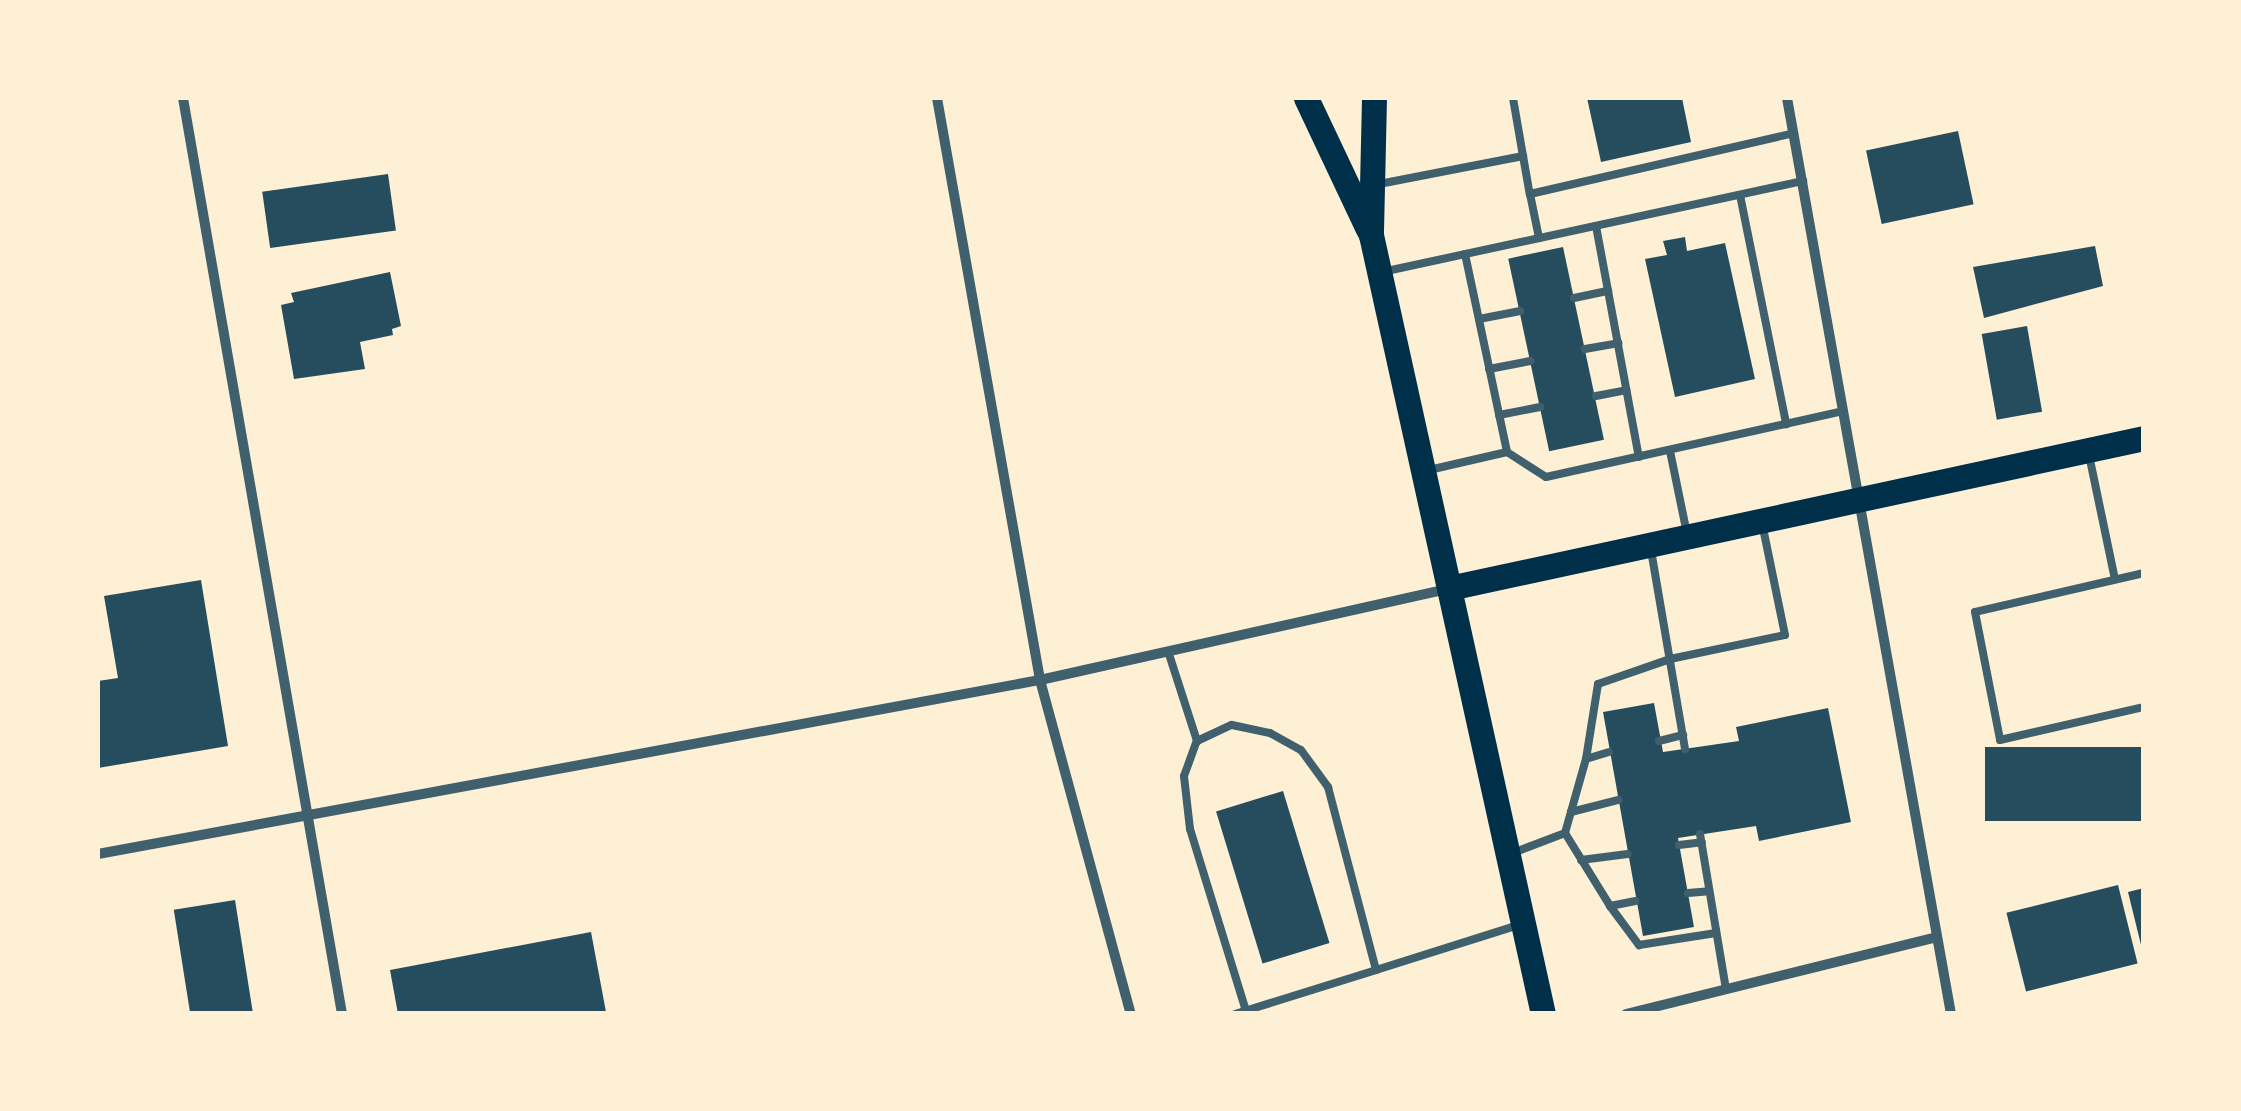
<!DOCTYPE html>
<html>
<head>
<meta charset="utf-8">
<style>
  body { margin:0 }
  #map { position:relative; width:2241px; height:1111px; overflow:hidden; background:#fdf0d5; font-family:"Roboto Condensed",sans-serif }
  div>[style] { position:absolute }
  .building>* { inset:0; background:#264d5e; transform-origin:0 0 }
  .service>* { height:8px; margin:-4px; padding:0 4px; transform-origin:4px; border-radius:4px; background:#3f606c }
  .minor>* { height:10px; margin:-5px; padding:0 5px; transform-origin:5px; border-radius:5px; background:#3f606c }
  .primary>* { height:25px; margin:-12.5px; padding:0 12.5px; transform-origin:12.5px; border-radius:12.5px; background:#003049 }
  span { translate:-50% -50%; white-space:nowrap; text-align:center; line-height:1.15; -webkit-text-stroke:8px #fdf0d5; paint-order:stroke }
  .frame { position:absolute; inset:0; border:100px solid #fdf0d5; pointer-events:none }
</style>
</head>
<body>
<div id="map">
  <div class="building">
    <div style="clip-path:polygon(1587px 98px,1682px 98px,1691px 142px,1601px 162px)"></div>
    <div style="left:1958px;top:131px;width:75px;height:94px;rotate:78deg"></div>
    <div style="left:388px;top:174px;width:57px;height:127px;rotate:82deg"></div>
    <div style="clip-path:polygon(1685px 237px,1687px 251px,1725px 243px,1755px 379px,1675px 397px,1645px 259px,1667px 255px,1663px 241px)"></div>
    <div style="clip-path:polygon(2095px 246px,2103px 286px,1984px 318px,1973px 267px)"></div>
    <div style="left:1563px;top:247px;width:197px;height:56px;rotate:78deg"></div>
    <div style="clip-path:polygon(390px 272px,401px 326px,392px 329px,393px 335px,360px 342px,365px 369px,294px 379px,281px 305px,294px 302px,291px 293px)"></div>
    <div style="left:2027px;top:326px;width:87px;height:46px;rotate:80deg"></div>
    <div style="clip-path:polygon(201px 580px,228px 746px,98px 768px,98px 681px,118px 678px,104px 596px)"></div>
    <div style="clip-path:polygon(1654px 703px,1663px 752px,1739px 741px,1736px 727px,1828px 708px,1851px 822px,1759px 841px,1756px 826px,1678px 838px,1694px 927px,1643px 936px,1603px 712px)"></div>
    <div style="left:2144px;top:747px;width:74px;height:159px;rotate:90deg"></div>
    <div style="left:1283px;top:791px;width:159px;height:70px;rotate:73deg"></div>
    <div style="left:2118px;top:885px;width:81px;height:115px;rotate:76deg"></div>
    <div style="clip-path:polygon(2144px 888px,2144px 949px,2142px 949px,2128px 892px)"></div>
    <div style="left:235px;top:900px;width:116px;height:62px;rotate:81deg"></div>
    <div style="clip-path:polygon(591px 932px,606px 1012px,398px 1014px,390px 970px)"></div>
  </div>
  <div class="service">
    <div style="left:1523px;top:156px;width:39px;rotate:80deg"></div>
    <div style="left:1530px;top:194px;width:271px;rotate:-13deg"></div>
    <div style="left:1374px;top:185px;width:152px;rotate:-11deg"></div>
    <div style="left:1523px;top:156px;width:59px;rotate:-99.8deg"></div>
    <div style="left:1530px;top:194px;width:45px;rotate:78.4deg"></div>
    <div style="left:1740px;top:195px;width:234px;rotate:78.6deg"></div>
    <div style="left:1596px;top:226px;width:235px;rotate:79.5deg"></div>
    <div style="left:1465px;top:254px;width:202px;rotate:78deg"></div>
    <div style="left:1382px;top:272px;width:431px;rotate:-12.2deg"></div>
    <div style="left:1574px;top:298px;width:35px;rotate:-12deg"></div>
    <div style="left:1479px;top:319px;width:42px;rotate:-11deg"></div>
    <div style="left:1585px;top:349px;width:34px;rotate:-10deg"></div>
    <div style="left:1489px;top:369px;width:42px;rotate:-11deg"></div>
    <div style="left:1596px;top:396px;width:31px;rotate:-11deg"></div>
    <div style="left:1499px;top:415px;width:42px;rotate:-11deg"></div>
    <div style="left:1670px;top:451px;width:85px;rotate:78.4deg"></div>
    <div style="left:2089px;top:455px;width:127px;rotate:78.2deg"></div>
    <div style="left:1429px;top:470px;width:80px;rotate:-13deg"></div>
    <div style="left:1507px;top:452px;width:46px;rotate:32.7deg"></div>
    <div style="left:1546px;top:477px;width:304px;rotate:-12.5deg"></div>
    <div style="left:1651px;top:550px;width:202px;rotate:80.3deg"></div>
    <div style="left:2144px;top:573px;width:173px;rotate:167deg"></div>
    <div style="left:1975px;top:612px;width:130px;rotate:78.9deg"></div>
    <div style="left:2000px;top:740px;width:148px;rotate:-12.9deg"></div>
    <div style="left:1168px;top:651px;width:95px;rotate:72.1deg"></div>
    <div style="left:1659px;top:741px;width:25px;rotate:-14deg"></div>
    <div style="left:1586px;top:759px;width:76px;rotate:-80.9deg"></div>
    <div style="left:1598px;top:684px;width:76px;rotate:-19.1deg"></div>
    <div style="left:1670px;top:659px;width:117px;rotate:-11.8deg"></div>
    <div style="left:1785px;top:635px;width:114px;rotate:-101.6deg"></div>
    <div style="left:1571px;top:812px;width:49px;rotate:-14.3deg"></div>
    <div style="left:1565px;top:833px;width:86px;rotate:58.3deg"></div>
    <div style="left:1610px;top:906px;width:26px;rotate:-11deg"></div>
    <div style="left:1700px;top:834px;width:157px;rotate:80.5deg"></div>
    <div style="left:1679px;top:845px;width:23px;rotate:-7deg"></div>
    <div style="left:1510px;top:854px;width:59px;rotate:-20.9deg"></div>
    <div style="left:1565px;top:833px;width:77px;rotate:-74.2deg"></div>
    <div style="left:1586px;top:759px;width:24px;rotate:-17deg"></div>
    <div style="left:1581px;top:860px;width:47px;rotate:-7.3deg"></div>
    <div style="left:1688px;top:893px;width:21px;rotate:-5deg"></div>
    <div style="left:1610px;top:906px;width:49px;rotate:53.4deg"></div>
    <div style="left:1639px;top:945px;width:78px;rotate:-8.9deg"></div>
    <div style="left:1246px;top:1011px;width:190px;rotate:-107.1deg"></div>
    <div style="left:1190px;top:829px;width:53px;rotate:-96.5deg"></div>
    <div style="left:1184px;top:776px;width:37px;rotate:-70deg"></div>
    <div style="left:1197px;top:741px;width:38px;rotate:-25deg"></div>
    <div style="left:1232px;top:725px;width:39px;rotate:12deg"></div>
    <div style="left:1270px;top:733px;width:35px;rotate:29deg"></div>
    <div style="left:1301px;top:750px;width:46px;rotate:53.9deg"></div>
    <div style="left:1328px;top:787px;width:189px;rotate:75.3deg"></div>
    <div style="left:1376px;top:970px;width:150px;rotate:-17.5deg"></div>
    <div style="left:1235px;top:1014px;width:148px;rotate:-17.3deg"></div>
  </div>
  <div class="minor">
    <div style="left:183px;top:98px;width:930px;rotate:80.15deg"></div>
    <div style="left:937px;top:98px;width:591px;rotate:79.96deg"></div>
    <div style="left:1040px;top:680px;width:346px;rotate:74.8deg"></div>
    <div style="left:1787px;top:98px;width:931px;rotate:79.85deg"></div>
    <div style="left:98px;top:854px;width:958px;rotate:-10.47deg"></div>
    <div style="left:1040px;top:680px;width:418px;rotate:-12.6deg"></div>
    <div style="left:1626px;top:1014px;width:319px;rotate:-13.9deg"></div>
  </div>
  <div class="primary">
    <div style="left:1306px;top:98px;width:145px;rotate:64.7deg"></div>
    <div style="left:1374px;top:98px;width:137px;rotate:91.3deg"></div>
    <div style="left:1371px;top:235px;width:798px;rotate:77.55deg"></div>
    <div style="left:1449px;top:588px;width:711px;rotate:-12.18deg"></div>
  </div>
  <div class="frame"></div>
</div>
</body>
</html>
